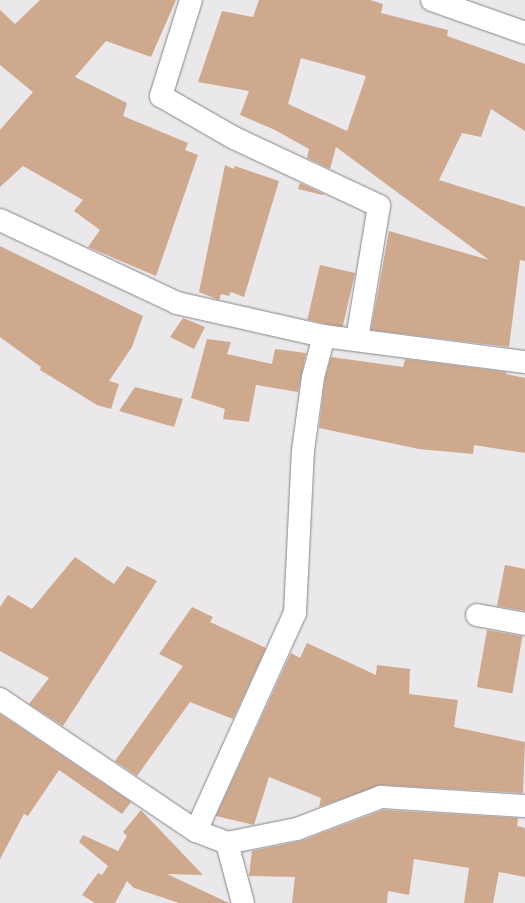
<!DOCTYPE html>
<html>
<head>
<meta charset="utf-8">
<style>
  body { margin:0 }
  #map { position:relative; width:525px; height:903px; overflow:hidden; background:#eae8eb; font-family:"Roboto Serif",serif }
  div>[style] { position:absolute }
  .building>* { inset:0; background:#cfa98d; transform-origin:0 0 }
  .roads { filter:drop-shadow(0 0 1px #868488) drop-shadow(0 0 1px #868488) }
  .street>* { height:22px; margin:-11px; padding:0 11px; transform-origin:11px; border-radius:11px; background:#fff }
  span { translate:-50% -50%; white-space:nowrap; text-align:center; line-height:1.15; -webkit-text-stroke:3.5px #eae8eb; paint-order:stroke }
</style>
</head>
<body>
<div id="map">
  <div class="building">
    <div style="clip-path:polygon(40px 0,176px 0,151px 57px,106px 41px,75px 77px,127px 103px,123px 116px,188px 143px,185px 150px,198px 155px,156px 276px,88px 247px,100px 230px,74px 211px,83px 200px,23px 166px,0 187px,0 130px,33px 92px,0 65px,0 10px,15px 24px)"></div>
    <div style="clip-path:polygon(evenodd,259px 0,370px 0,383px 4px,381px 13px,448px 30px,447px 36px,525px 64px,525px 131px,491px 109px,481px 137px,462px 133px,439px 180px,525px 207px,525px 261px,520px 260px,509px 347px,371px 330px,389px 231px,489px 260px,336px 147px,330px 169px,307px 158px,309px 149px,275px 130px,240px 115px,249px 91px,198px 82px,222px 11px,253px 17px,259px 0,301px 58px,366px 76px,347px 131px,288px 104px,301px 58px)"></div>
    <div style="clip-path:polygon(225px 165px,234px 169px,235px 166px,279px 181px,244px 297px,231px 292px,229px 296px,221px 294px,219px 300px,199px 292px)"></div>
    <div style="clip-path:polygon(300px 183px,324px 194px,323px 195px,298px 189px)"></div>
    <div style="clip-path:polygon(0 246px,143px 316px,132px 347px,109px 381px,119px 384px,111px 409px,97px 405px,40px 370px,41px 367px,0 337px)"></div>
    <div style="left:320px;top:265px;width:36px;height:56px;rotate:13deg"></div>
    <div style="clip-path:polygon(183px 318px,205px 327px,194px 349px,170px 337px)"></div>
    <div style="clip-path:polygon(207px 339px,231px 342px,227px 354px,272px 364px,275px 349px,306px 353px,298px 392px,256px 385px,249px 422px,223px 419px,225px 409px,191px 398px)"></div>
    <div style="clip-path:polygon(331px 357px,403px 367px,405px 359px,506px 372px,506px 374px,525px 378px,525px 453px,474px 445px,473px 454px,419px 449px,319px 428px,325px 379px)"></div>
    <div style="clip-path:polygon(135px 387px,183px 399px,174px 427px,119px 411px)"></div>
    <div style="clip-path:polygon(75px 557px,114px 584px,127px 566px,157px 581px,63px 726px,29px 704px,49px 678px,0 651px,0 607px,8px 595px,32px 609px)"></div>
    <div style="clip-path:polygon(505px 565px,525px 569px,525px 611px,497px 606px)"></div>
    <div style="clip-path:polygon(192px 607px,213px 617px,210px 622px,266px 648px,233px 719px,190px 702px,137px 776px,115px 761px,183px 666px,159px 654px)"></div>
    <div style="left:487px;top:630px;width:36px;height:58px;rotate:10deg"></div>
    <div style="clip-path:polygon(307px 643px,376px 675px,377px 665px,410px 669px,409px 694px,458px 700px,454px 727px,525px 742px,523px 793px,381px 785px,319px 807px,321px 798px,269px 777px,254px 825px,216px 816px,291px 653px,300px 658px)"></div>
    <div style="clip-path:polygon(0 714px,131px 802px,122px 814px,59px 770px,28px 816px,24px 814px,0 859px)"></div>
    <div style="clip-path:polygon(141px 810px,203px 875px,167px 874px,229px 903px,179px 903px,134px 888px,127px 881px,115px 903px,95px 903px,82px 895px,98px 873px,102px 875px,108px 866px,79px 842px,83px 835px,118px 851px,127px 836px,123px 832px)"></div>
    <div style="clip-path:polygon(383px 810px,518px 818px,517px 826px,525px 828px,525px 877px,499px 872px,493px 903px,464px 903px,469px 868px,414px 859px,409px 895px,388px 891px,387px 903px,292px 903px,295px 877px,249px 876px,252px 851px,301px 841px)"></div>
  </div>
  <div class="roads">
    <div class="street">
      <div style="left:191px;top:0;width:101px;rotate:107.4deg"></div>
      <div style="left:161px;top:96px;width:84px;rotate:29.9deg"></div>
      <div style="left:234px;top:138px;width:160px;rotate:25.1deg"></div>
      <div style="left:379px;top:206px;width:135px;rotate:99.4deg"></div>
      <div style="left:432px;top:0;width:99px;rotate:19.5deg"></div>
      <div style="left:0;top:220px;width:195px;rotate:25.1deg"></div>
      <div style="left:177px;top:303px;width:151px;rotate:12.7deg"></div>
      <div style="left:324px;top:336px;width:203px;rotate:7.4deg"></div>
      <div style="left:477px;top:615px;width:49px;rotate:10.6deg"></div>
      <div style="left:0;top:699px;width:236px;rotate:34deg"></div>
      <div style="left:196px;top:831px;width:33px;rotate:21deg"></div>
      <div style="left:227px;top:843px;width:71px;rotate:-11.3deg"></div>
      <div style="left:297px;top:829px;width:90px;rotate:-20.9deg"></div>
      <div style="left:381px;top:797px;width:144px;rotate:3.6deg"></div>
      <div style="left:196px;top:831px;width:239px;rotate:-65.6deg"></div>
      <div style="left:295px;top:613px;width:162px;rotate:-87.2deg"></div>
      <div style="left:303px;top:451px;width:75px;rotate:-82.3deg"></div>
      <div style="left:313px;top:377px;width:42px;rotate:-75deg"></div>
      <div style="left:227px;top:843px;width:62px;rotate:75.1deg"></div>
    </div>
  </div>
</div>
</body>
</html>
